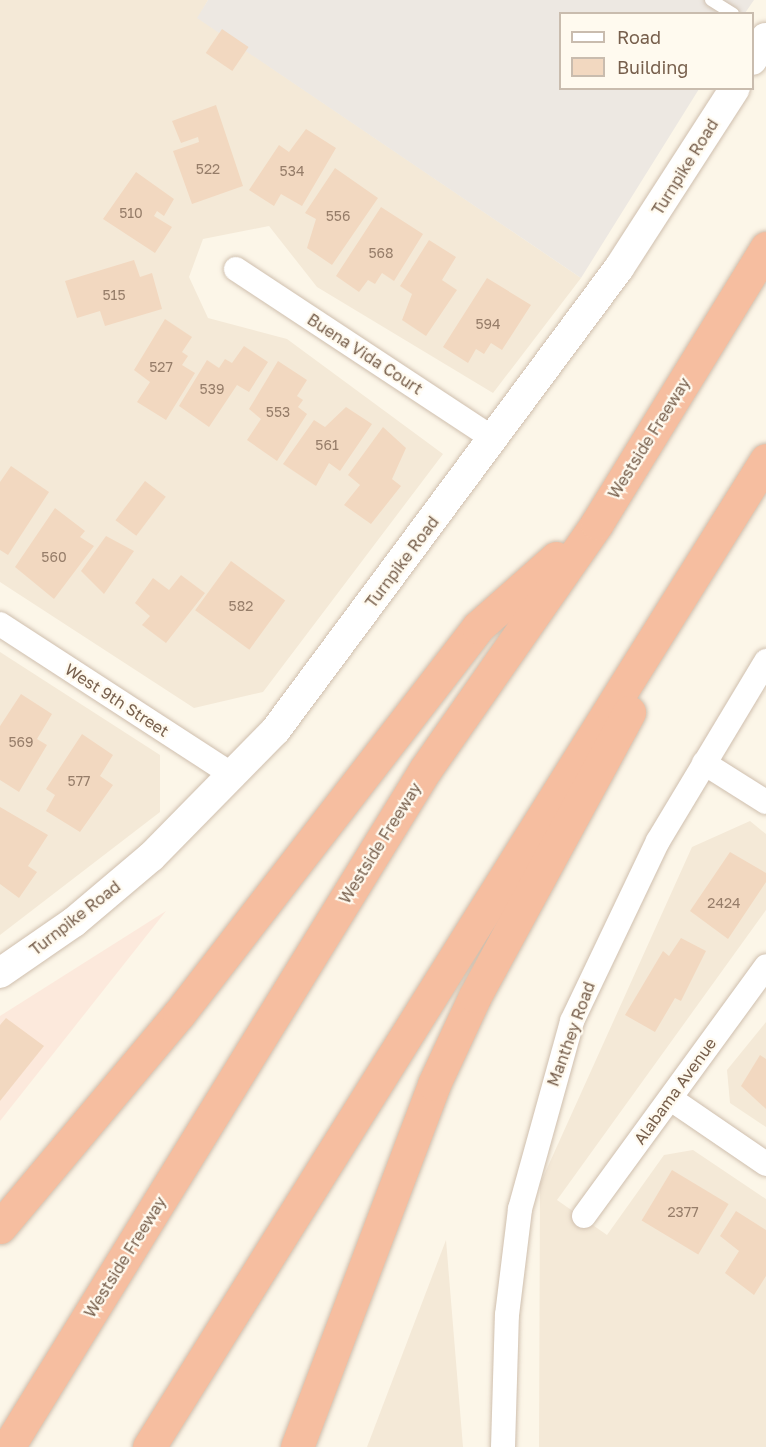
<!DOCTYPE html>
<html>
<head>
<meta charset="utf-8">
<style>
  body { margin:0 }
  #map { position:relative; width:766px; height:1447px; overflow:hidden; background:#fcf6e8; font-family:"Golos Text",sans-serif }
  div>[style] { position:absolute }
  .residential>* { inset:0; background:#f4e9d7 }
  .commercial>* { inset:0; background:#fce9dc }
  .industrial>* { inset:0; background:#ede8e2 }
  .building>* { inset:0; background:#f2d8c0; transform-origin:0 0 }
  .roads { filter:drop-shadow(0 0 2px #cfbfae) drop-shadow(0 0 2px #cfbfae) }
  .service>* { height:12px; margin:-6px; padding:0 6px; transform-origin:6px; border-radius:6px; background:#fff }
  .minor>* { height:24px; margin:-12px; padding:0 12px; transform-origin:12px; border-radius:12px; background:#fff }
  .tertiary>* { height:30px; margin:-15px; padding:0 15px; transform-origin:15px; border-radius:15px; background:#fff }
  .motorway>* { height:33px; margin:-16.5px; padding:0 16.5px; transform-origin:16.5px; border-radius:16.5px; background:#f6bea0 }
  span { translate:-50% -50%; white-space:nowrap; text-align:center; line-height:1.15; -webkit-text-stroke:4.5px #fffaef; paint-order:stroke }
  .number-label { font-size:14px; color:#967d69 }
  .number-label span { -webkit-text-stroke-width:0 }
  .street-label { font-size:16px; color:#775f4c }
  .legend { position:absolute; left:559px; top:12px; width:195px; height:78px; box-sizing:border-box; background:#fffaef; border:2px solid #c9bcae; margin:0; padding:8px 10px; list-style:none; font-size:18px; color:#775f4c }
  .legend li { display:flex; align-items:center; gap:12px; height:30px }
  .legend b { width:30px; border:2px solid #c9bcae }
</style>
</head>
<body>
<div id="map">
  <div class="residential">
    <div style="clip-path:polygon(0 0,208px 0,198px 18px,581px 278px,493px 393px,317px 287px,269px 226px,203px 239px,189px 277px,208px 318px,287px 339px,443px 454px,263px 692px,194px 708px,0 582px)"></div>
    <div style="clip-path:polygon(0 652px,160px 755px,160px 812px,0 935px)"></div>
    <div style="clip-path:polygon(750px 821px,766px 834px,766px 910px,557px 1200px,607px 1235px,664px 1155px,693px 1150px,766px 1199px,766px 1447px,539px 1447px,540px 1184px,692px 847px)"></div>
    <div style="clip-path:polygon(766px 1022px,766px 1127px,730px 1103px,727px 1070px)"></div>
    <div style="clip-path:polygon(446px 1240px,463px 1447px,367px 1447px)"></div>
  </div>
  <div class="commercial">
    <div style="clip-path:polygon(166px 911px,0 1121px,0 1016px)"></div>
  </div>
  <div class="industrial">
    <div style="clip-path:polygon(208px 0,754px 0,745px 13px,560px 14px,560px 88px,699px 89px,581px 278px,197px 18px)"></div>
  </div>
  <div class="building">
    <div style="left:222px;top:29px;width:32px;height:29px;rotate:34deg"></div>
    <div style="clip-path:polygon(216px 105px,243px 186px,192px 204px,173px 151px,199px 142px,198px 137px,181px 143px,172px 121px)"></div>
    <div style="clip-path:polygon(306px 129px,336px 148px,302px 206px,281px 194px,274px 206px,249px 190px,279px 145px,289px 152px)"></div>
    <div style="clip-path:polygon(335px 168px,378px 198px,332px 265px,307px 248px,316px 219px,305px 213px)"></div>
    <div style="clip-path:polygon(136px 172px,174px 199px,164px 216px,157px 211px,154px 216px,172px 227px,155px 253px,103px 219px)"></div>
    <div style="clip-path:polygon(381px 207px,423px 234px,394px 281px,382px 273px,375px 284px,368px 280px,359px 292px,336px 276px)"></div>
    <div style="clip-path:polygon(429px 240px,456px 257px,442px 280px,457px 290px,426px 336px,402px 320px,412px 294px,400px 286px)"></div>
    <div style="clip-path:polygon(134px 260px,140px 277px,152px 273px,162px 309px,105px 326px,100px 311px,77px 318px,65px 281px)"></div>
    <div style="clip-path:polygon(487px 278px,531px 305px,502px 350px,491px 343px,484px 354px,476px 349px,468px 363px,443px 347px)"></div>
    <div style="clip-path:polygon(165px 319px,192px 337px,182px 352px,188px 356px,182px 365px,195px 373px,166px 420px,137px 402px,150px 382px,134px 370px)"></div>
    <div style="clip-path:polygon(244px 346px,268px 362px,249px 392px,237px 385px,209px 427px,179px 406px,207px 360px,219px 368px,225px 359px,232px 363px)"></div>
    <div style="clip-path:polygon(278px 361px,307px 380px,297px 396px,303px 400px,298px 407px,307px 414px,277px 461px,247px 440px,261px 419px,249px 409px)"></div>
    <div style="clip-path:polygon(346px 407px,372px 424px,340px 471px,329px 463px,316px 486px,283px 464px,314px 420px,325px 427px)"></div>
    <div style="clip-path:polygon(383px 427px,406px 448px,392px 479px,401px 486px,371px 524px,344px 505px,360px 485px,348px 475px)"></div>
    <div style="clip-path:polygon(11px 466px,49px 492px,8px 555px,0 550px,0 482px)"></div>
    <div style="left:145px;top:481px;width:26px;height:49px;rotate:37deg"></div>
    <div style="clip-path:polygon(55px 508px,85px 531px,80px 537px,94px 546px,54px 599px,15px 567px)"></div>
    <div style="clip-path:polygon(106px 536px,134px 551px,104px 594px,81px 571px)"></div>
    <div style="left:231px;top:561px;width:67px;height:61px;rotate:36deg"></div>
    <div style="clip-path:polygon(181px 575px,205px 593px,166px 643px,142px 625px,150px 616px,135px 603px,153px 578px,169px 590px)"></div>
    <div style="clip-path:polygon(21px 694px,52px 714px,37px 739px,47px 745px,19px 792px,0 780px,0 726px)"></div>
    <div style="clip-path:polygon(82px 734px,113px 755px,100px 776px,113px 785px,80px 832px,46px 811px,55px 795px,46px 789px)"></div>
    <div style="clip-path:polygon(0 807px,48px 835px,28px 866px,37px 872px,19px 898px,0 884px)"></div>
    <div style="clip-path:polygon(730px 852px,766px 873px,766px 882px,728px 939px,690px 911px)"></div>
    <div style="clip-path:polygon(681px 938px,706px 951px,681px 1001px,675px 998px,655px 1032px,625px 1015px,663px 951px,669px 956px)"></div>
    <div style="clip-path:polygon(6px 1018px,44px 1046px,0 1101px,0 1025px)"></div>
    <div style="clip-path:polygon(760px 1055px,766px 1059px,766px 1109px,741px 1086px)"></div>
    <div style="left:672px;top:1170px;width:66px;height:59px;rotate:31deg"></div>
    <div style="clip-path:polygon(736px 1211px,766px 1230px,766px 1276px,754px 1295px,725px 1273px,739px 1251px,720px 1236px)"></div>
  </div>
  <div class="roads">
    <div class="service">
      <div style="left:711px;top:0;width:26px;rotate:32deg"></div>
    </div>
    <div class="minor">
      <div style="left:236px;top:269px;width:309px;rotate:33.4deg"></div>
      <div style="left:0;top:624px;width:279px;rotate:33deg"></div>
      <div style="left:704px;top:763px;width:73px;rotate:32.2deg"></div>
      <div style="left:671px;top:1099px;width:115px;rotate:34.4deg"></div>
      <div style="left:584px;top:1216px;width:309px;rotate:-53.9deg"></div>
      <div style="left:503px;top:1447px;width:132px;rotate:-88.3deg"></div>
      <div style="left:507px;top:1315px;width:107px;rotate:-83deg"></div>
      <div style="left:520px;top:1209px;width:195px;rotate:-74.5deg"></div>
      <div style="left:572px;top:1021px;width:199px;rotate:-64.5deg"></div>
      <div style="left:658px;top:841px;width:210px;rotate:-59deg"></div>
    </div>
    <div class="tertiary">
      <div style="left:752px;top:60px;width:26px;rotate:-58deg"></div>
      <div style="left:0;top:973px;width:90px;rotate:-34.6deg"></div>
      <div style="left:74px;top:922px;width:101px;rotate:-40.2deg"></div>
      <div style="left:151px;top:857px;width:177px;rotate:-45.5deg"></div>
      <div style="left:275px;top:731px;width:577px;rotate:-53.39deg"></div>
      <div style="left:619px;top:268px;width:214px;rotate:-57.2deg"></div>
    </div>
    <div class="motorway">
      <div style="left:0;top:1227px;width:278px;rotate:-50deg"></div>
      <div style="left:179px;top:1014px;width:489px;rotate:-52.3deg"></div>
      <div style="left:478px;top:627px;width:104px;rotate:-41.5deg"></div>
      <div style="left:8px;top:1447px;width:795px;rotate:-58.37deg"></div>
      <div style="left:425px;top:770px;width:301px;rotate:-55.1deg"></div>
      <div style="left:597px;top:523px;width:323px;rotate:-58.4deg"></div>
      <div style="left:149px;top:1447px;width:1164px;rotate:-57.99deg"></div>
      <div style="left:297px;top:1447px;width:388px;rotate:-69.3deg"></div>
      <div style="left:434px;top:1084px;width:97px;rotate:-65deg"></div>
      <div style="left:475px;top:996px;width:323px;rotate:-61.5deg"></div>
    </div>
  </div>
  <div class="number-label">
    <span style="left:208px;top:169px">522</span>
    <span style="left:292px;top:171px">534</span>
    <span style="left:131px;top:213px">510</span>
    <span style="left:338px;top:216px">556</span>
    <span style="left:381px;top:253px">568</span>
    <span style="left:114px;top:295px">515</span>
    <span style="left:488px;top:324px">594</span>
    <span style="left:161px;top:367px">527</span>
    <span style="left:212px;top:389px">539</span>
    <span style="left:278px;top:412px">553</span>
    <span style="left:327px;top:445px">561</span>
    <span style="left:54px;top:557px">560</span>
    <span style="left:241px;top:606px">582</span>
    <span style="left:21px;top:742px">569</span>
    <span style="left:79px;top:781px">577</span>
    <span style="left:724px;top:903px">2424</span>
    <span style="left:683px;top:1212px">2377</span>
  </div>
  <div class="street-label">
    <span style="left:685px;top:167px;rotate:-58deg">Turnpike Road</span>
    <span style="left:365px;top:354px;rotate:33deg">Buena Vida Court</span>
    <span style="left:649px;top:438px;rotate:-58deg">Westside Freeway</span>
    <span style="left:402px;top:562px;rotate:-53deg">Turnpike Road</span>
    <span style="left:117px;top:700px;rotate:33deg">West 9th Street</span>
    <span style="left:380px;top:843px;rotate:-58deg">Westside Freeway</span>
    <span style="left:75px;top:918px;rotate:-38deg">Turnpike Road</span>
    <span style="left:571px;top:1034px;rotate:-70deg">Manthey Road</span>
    <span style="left:675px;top:1091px;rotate:-54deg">Alabama Avenue</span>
    <span style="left:125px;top:1257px;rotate:-58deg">Westside Freeway</span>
  </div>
  <ul class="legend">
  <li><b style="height:8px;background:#fff"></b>Road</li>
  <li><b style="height:16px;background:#f2d8c0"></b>Building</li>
  </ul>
</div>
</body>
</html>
